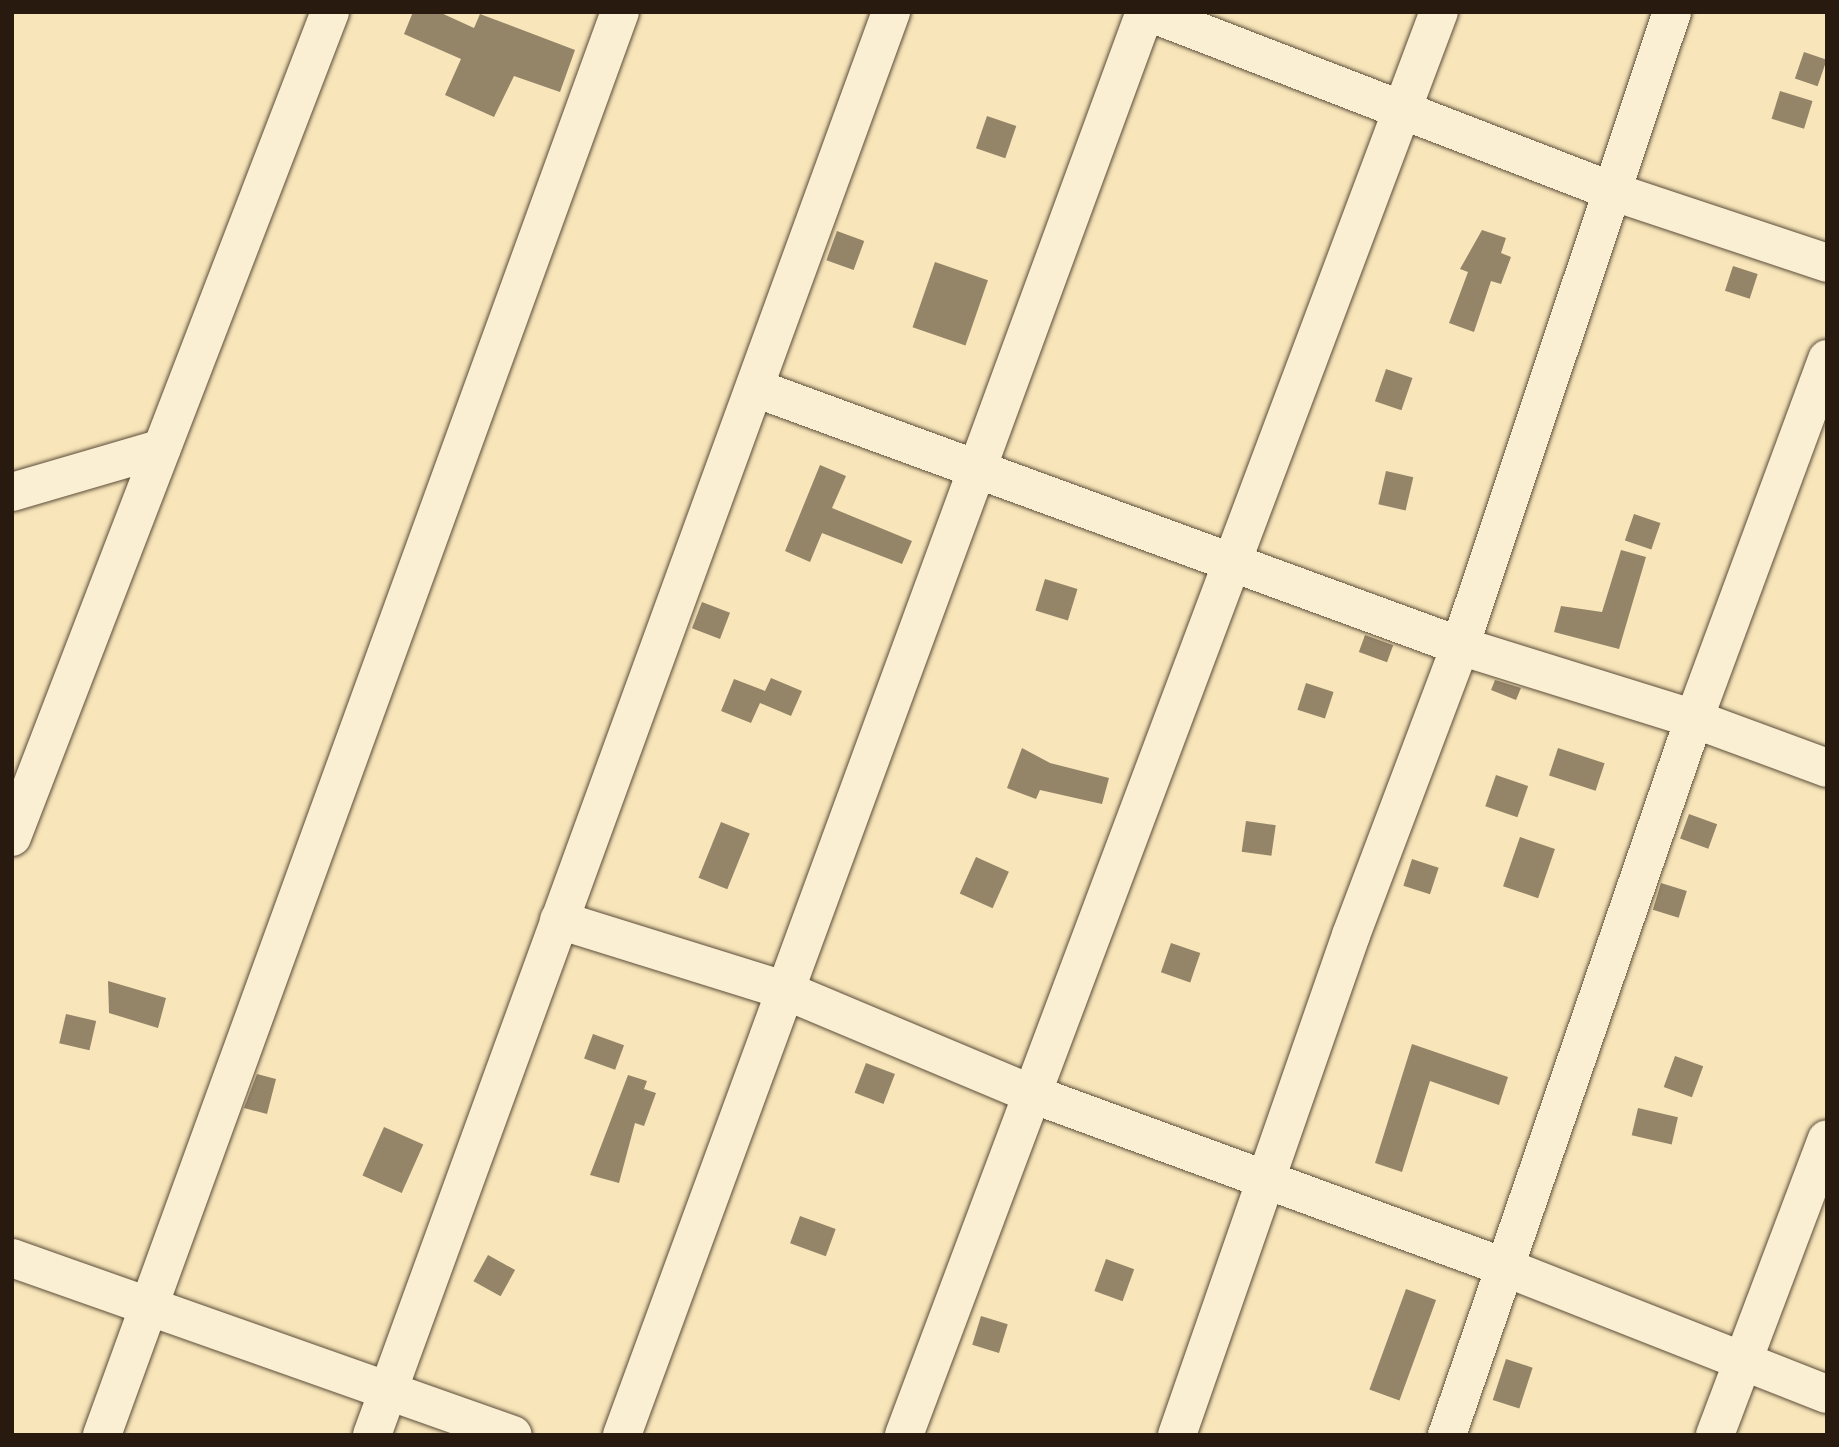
<!DOCTYPE html>
<html>
<head>
<meta charset="utf-8">
<style>
  body { margin:0 }
  #map { position:relative; width:1839px; height:1447px; overflow:hidden; background:#f8e6ba; font-family:"IM FELL French Canon",serif }
  div>[style] { position:absolute }
  .building>* { inset:0; background:#948468; transform-origin:0 0 }
  .roads { filter:drop-shadow(0 0 2px #5c4d3a) drop-shadow(0 0 2px #5c4d3a) }
  .minor>* { height:38px; margin:-19px; padding:0 19px; transform-origin:19px; border-radius:19px; background:#faefd2 }
  span { translate:-50% -50%; white-space:nowrap; text-align:center; line-height:1.15; -webkit-text-stroke:6px #faefd2; paint-order:stroke }
  .frame { position:absolute; inset:0; border:14px solid #281a0f; pointer-events:none }
</style>
</head>
<body>
<div id="map">
  <div class="building">
    <div style="clip-path:polygon(413px 12px,439px 12px,474px 28px,480px 14px,575px 50px,560px 92px,514px 76px,494px 117px,445px 95px,461px 59px,404px 34px)"></div>
    <div style="left:1804px;top:52px;width:24px;height:28px;rotate:19deg"></div>
    <div style="left:1780px;top:91px;width:34px;height:29px;rotate:17deg"></div>
    <div style="left:987px;top:116px;width:31px;height:34px;rotate:19deg"></div>
    <div style="clip-path:polygon(1482px 230px,1506px 238px,1501px 253px,1511px 257px,1501px 284px,1491px 281px,1474px 332px,1449px 323px,1468px 272px,1460px 269px)"></div>
    <div style="left:837px;top:231px;width:29px;height:31px;rotate:20deg"></div>
    <div style="left:935px;top:262px;width:56px;height:69px;rotate:19deg"></div>
    <div style="left:1733px;top:266px;width:26px;height:26px;rotate:18deg"></div>
    <div style="left:1386px;top:369px;width:28px;height:34px;rotate:19deg"></div>
    <div style="clip-path:polygon(820px 465px,846px 476px,832px 508px,912px 541px,902px 564px,822px 533px,810px 562px,785px 551px)"></div>
    <div style="left:1386px;top:471px;width:28px;height:34px;rotate:13deg"></div>
    <div style="left:1634px;top:514px;width:28px;height:28px;rotate:19deg"></div>
    <div style="clip-path:polygon(1621px 550px,1646px 557px,1619px 649px,1554px 632px,1561px 606px,1602px 612px)"></div>
    <div style="left:1045px;top:579px;width:34px;height:33px;rotate:17deg"></div>
    <div style="left:702px;top:602px;width:30px;height:28px;rotate:21deg"></div>
    <div style="left:1365px;top:635px;width:30px;height:18px;rotate:20deg"></div>
    <div style="clip-path:polygon(771px 678px,802px 691px,791px 716px,760px 703px,751px 723px,721px 711px,734px 679px,765px 691px)"></div>
    <div style="clip-path:polygon(1495px 680px,1521px 688px,1516px 700px,1491px 690px)"></div>
    <div style="left:1306px;top:683px;width:29px;height:28px;rotate:18deg"></div>
    <div style="clip-path:polygon(1022px 748px,1050px 763px,1109px 778px,1102px 804px,1040px 790px,1036px 799px,1007px 788px)"></div>
    <div style="left:1558px;top:748px;width:49px;height:29px;rotate:18deg"></div>
    <div style="left:1496px;top:775px;width:34px;height:33px;rotate:19deg"></div>
    <div style="left:1689px;top:814px;width:30px;height:26px;rotate:20deg"></div>
    <div style="left:1246px;top:821px;width:30px;height:31px;rotate:8deg"></div>
    <div style="left:721px;top:822px;width:31px;height:60px;rotate:22deg"></div>
    <div style="left:1520px;top:837px;width:37px;height:52px;rotate:19deg"></div>
    <div style="left:976px;top:857px;width:36px;height:40px;rotate:24deg"></div>
    <div style="left:1412px;top:859px;width:28px;height:28px;rotate:18deg"></div>
    <div style="left:1661px;top:883px;width:27px;height:28px;rotate:17deg"></div>
    <div style="left:1171px;top:943px;width:31px;height:31px;rotate:19deg"></div>
    <div style="clip-path:polygon(108px 981px,166px 998px,158px 1028px,109px 1013px)"></div>
    <div style="left:66px;top:1014px;width:31px;height:30px;rotate:13deg"></div>
    <div style="left:593px;top:1034px;width:33px;height:26px;rotate:20deg"></div>
    <div style="clip-path:polygon(1412px 1044px,1508px 1077px,1499px 1105px,1430px 1081px,1402px 1172px,1375px 1163px)"></div>
    <div style="left:1675px;top:1056px;width:30px;height:33px;rotate:20deg"></div>
    <div style="left:866px;top:1063px;width:31px;height:32px;rotate:21deg"></div>
    <div style="clip-path:polygon(257px 1074px,276px 1079px,267px 1114px,244px 1108px)"></div>
    <div style="clip-path:polygon(628px 1075px,647px 1081px,644px 1089px,656px 1093px,644px 1126px,635px 1123px,619px 1183px,590px 1175px)"></div>
    <div style="left:1638px;top:1108px;width:41px;height:28px;rotate:13deg"></div>
    <div style="left:384px;top:1127px;width:43px;height:53px;rotate:24deg"></div>
    <div style="left:800px;top:1216px;width:38px;height:29px;rotate:20deg"></div>
    <div style="left:488px;top:1255px;width:31px;height:30px;rotate:29deg"></div>
    <div style="left:1106px;top:1259px;width:30px;height:34px;rotate:20deg"></div>
    <div style="left:1406px;top:1289px;width:32px;height:107px;rotate:20deg"></div>
    <div style="left:981px;top:1316px;width:28px;height:30px;rotate:17deg"></div>
    <div style="left:1506px;top:1359px;width:28px;height:43px;rotate:18deg"></div>
  </div>
  <div class="roads">
    <div class="minor">
      <div style="left:1148px;top:12px;width:500px;rotate:21.1deg"></div>
      <div style="left:1614px;top:192px;width:225px;rotate:18.4deg"></div>
      <div style="left:755px;top:388px;width:751px;rotate:20.1deg"></div>
      <div style="left:1460px;top:646px;width:245px;rotate:17.3deg"></div>
      <div style="left:1694px;top:719px;width:142px;rotate:20.2deg"></div>
      <div style="left:12px;top:492px;width:156px;rotate:-16.3deg"></div>
      <div style="left:12px;top:837px;width:884px;rotate:-68.92deg"></div>
      <div style="left:559px;top:920px;width:236px;rotate:17.3deg"></div>
      <div style="left:784px;top:990px;width:269px;rotate:22.8deg"></div>
      <div style="left:1032px;top:1094px;width:503px;rotate:20.13deg"></div>
      <div style="left:1504px;top:1267px;width:347px;rotate:21.5deg"></div>
      <div style="left:12px;top:1258px;width:531px;rotate:19.46deg"></div>
      <div style="left:102px;top:1435px;width:1514px;rotate:-70deg"></div>
      <div style="left:372px;top:1435px;width:1515px;rotate:-69.96deg"></div>
      <div style="left:622px;top:1435px;width:1516px;rotate:-69.82deg"></div>
      <div style="left:904px;top:1435px;width:1520px;rotate:-69.4deg"></div>
      <div style="left:1177px;top:1435px;width:529px;rotate:-70.81deg"></div>
      <div style="left:1351px;top:935px;width:309px;rotate:-69.3deg"></div>
      <div style="left:1460px;top:646px;width:669px;rotate:-71.51deg"></div>
      <div style="left:1447px;top:1435px;width:757px;rotate:-70.97deg"></div>
      <div style="left:1694px;top:719px;width:384px;rotate:-69.7deg"></div>
      <div style="left:1715px;top:1435px;width:316px;rotate:-69.3deg"></div>
    </div>
  </div>
  <div class="frame"></div>
</div>
</body>
</html>
